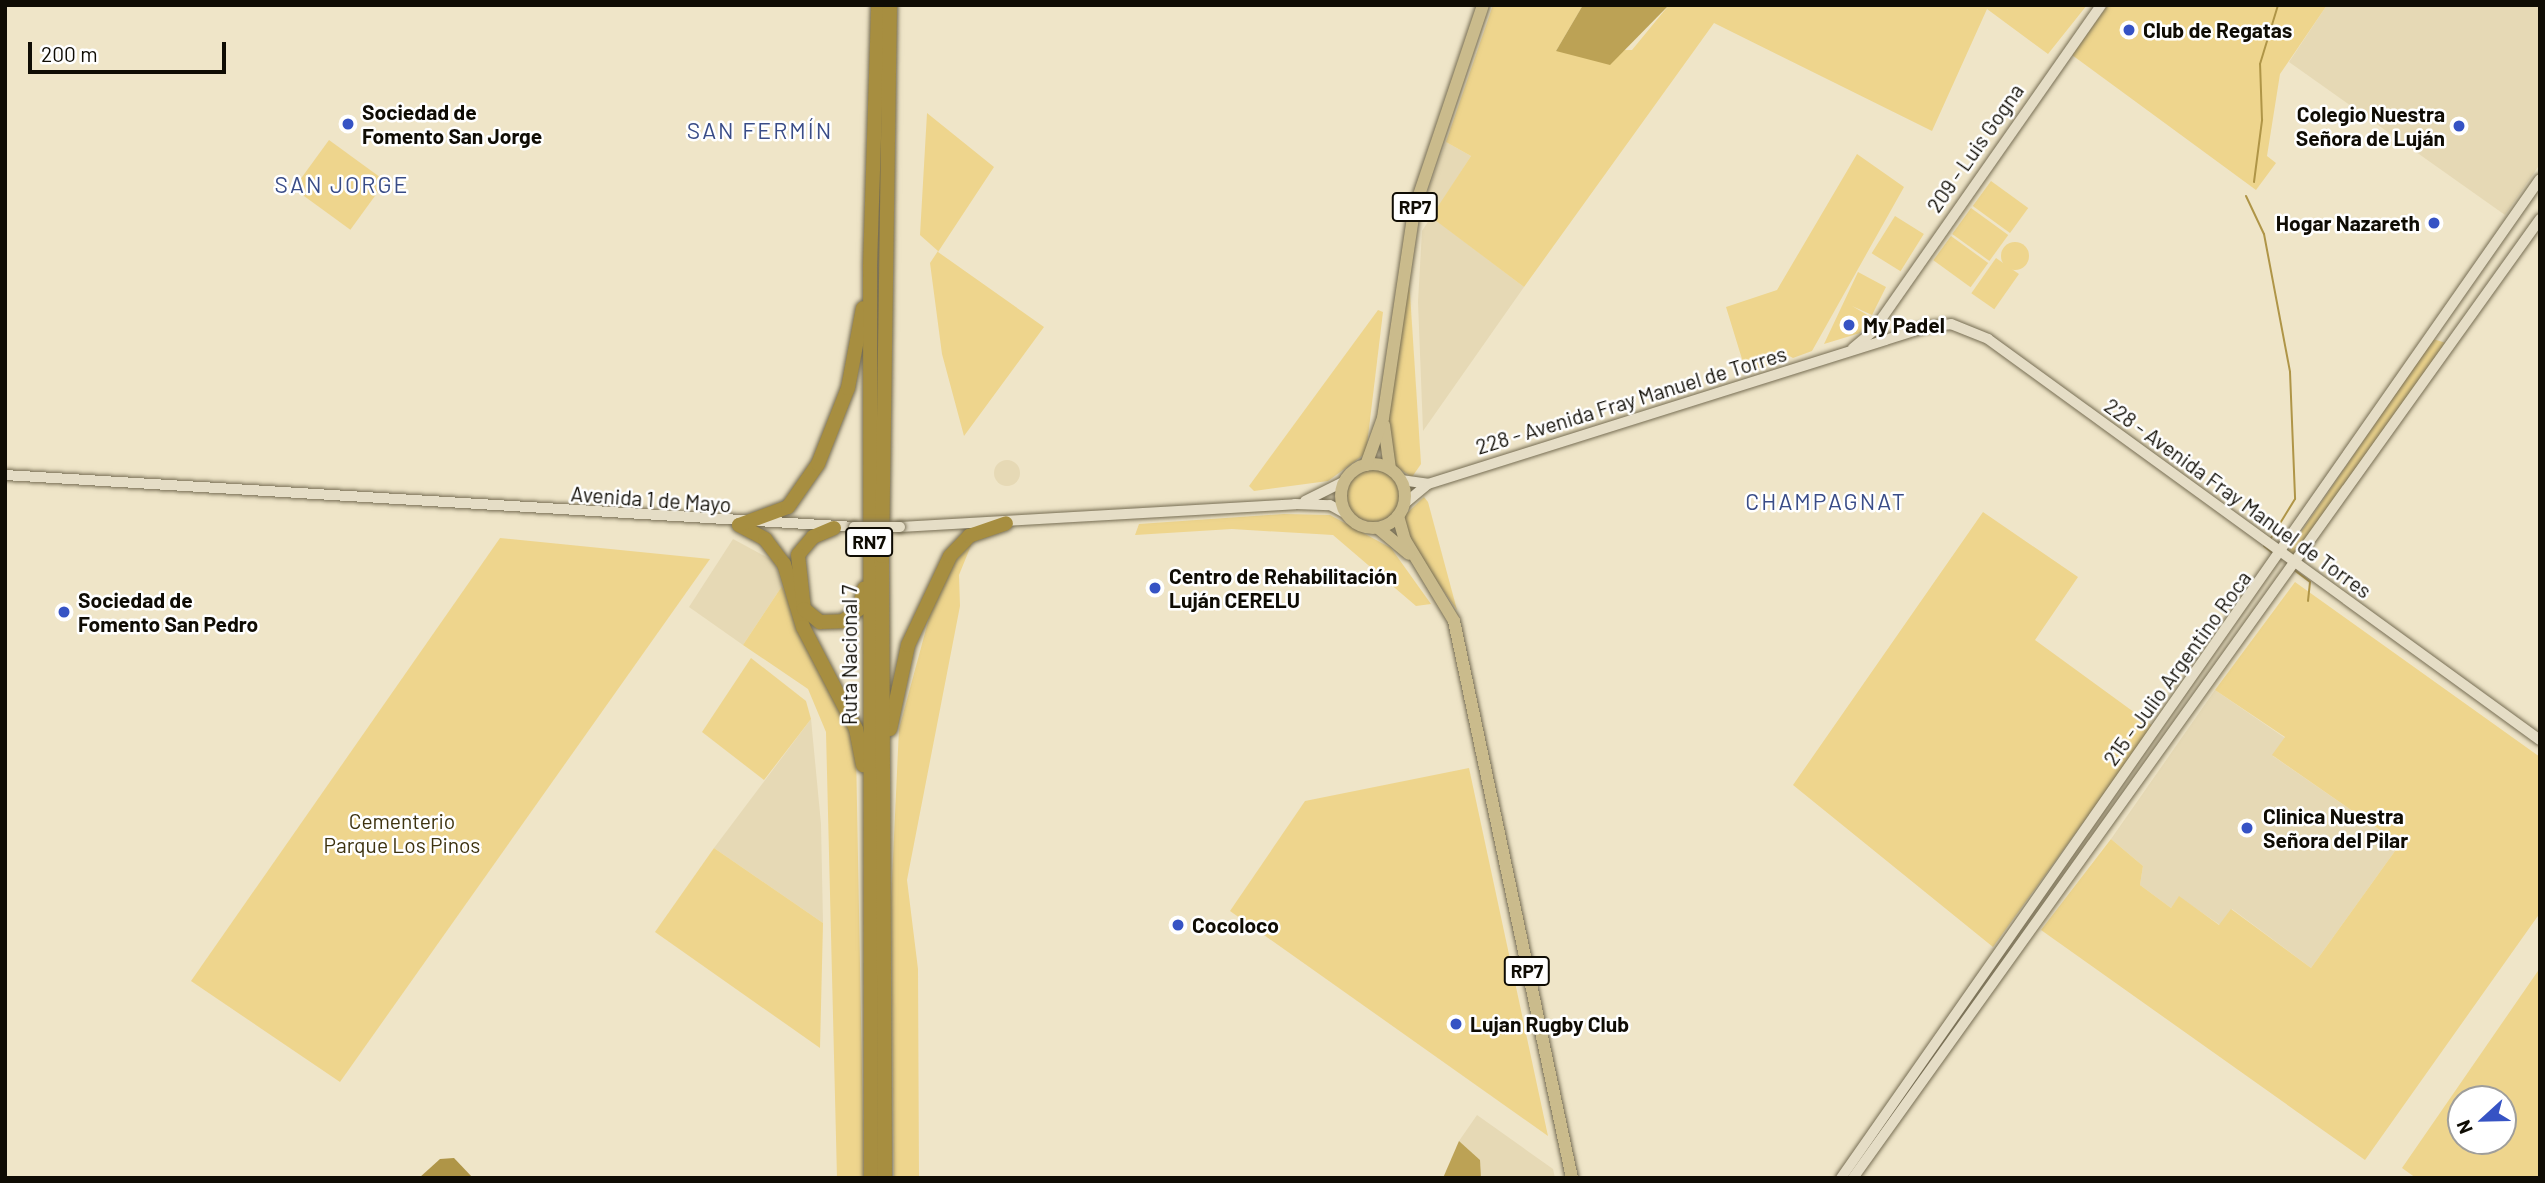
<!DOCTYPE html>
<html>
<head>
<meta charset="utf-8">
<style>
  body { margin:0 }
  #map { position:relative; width:2545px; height:1183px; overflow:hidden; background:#efe5c8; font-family:Barlow,sans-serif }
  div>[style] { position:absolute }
  .built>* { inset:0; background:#e6d9b5 }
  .round { border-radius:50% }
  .green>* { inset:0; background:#eed58d; transform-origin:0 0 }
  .forest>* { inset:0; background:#bca255 }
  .water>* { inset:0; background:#af9547 }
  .stream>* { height:2px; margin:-1px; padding:0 1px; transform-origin:1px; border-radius:1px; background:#af9547 }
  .roads { filter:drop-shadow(0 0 2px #766d53) drop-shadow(0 0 2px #766d53) }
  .secondary>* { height:10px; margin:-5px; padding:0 5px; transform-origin:5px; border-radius:5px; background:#e5ddc6 }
  .primary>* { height:12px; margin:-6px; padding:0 6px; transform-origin:6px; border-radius:6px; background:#cabb8c }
  .primary>.ring { margin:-6px; padding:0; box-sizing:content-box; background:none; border:12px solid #cabb8c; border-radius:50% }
  .highway>* { height:14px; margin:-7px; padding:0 7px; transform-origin:7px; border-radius:7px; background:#a78e40 }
  .bridges { filter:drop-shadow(0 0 2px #766d53) drop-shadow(0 0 2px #766d53) }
  .secondary-bridge>* { height:10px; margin:-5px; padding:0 5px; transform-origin:5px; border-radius:5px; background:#e5ddc6 }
  .dots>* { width:19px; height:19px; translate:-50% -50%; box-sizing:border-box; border:4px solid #fff; border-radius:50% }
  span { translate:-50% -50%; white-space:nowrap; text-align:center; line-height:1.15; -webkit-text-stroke:5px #fff; paint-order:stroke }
  .shield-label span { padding:2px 5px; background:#fff; border:2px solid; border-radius:5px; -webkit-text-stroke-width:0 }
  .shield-label { font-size:19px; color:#0f0c04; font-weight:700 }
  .poi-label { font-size:21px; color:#0f0c04; font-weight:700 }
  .left { translate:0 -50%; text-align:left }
  .right { translate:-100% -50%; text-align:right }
  .street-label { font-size:21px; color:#0f0c04 }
  .park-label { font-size:21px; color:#3d320f }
  .neighbourhood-label { font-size:23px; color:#394c87; letter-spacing:2px }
  .frame { position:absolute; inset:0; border:7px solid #0f0c04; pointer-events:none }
  .north { position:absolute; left:2447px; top:1085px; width:70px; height:70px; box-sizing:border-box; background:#fff; border:2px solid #9f9e9b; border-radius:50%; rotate:248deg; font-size:19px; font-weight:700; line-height:28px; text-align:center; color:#0f0c04 }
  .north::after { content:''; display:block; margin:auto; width:24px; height:32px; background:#3653c4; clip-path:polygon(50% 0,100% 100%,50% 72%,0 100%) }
  .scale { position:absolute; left:28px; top:42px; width:198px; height:32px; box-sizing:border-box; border:4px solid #0f0c04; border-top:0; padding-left:9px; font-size:21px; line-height:24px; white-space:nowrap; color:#0f0c04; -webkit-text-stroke:5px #fff; paint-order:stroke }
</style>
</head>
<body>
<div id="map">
  <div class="built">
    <div style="clip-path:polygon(2327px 5px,2540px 5px,2540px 164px,2505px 215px,2289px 62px)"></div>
    <div style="clip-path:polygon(1446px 142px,1471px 156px,1432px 217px,1524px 287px,1423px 431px,1418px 302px,1422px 231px,1431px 217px,1421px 210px)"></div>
    <div class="round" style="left:994px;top:460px;width:26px;height:26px"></div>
    <div style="clip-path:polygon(733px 539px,774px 561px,782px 586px,743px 645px,689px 607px)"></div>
    <div style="clip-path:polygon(2215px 690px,2285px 738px,2273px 756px,2400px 844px,2311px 968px,2232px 909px,2220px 925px,2179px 897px,2171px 908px,2140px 885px,2143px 866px,2111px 839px)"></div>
    <div style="clip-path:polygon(811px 719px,821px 824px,823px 923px,714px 848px)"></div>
    <div style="clip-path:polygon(1477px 1115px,1553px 1169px,1555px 1178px,1480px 1177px,1480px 1160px,1459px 1141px)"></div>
  </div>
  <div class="green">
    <div style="clip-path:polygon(1493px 5px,1583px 5px,1556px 51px,1632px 50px,1669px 5px,2087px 5px,2048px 54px,1987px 9px,1932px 131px,1714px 23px,1524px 287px,1431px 217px,1471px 156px,1446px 142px)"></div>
    <div style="clip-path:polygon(2108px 5px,2327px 5px,2280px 74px,2267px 156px,2276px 163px,2256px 190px,2072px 55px)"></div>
    <div style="clip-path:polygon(927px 113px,994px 167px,938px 252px,1044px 327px,964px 436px,942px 354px,930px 263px,938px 251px,920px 235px)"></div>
    <div style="left:329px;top:140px;width:70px;height:60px;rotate:36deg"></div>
    <div style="clip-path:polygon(1857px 154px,1904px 187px,1812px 351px,1793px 358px,1782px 352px,1776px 363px,1746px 372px,1726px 307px,1777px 290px)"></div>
    <div style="left:1991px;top:181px;width:46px;height:31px;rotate:36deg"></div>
    <div style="left:1971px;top:208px;width:46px;height:32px;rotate:36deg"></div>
    <div style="left:1895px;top:216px;width:34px;height:44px;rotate:32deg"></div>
    <div style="left:1951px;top:236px;width:46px;height:30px;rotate:36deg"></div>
    <div class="round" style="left:2001px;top:242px;width:28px;height:28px"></div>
    <div style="left:1996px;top:258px;width:28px;height:43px;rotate:35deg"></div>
    <div style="clip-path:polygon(1858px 272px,1886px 287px,1872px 315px,1852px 306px,1871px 317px,1860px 333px,1824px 344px)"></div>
    <div style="clip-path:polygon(1409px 278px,1421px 464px,1412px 477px,1395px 466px,1388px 420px)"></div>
    <div style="clip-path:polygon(1378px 310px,1383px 312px,1366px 453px,1328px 481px,1254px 491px,1249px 486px)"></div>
    <div style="clip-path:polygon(2433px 339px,2446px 343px,2295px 556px,2288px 551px)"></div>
    <div class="round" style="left:1347px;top:470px;width:52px;height:52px"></div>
    <div style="clip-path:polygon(1424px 497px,1428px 502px,1457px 610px,1413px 547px,1403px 517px)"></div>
    <div style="clip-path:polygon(1983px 512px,2078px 577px,2035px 640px,2153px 726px,1993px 947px,1793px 785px)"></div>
    <div style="clip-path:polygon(1284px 514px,1330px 515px,1391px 548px,1431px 604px,1416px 606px,1333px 535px,1232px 529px,1135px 535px,1139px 524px)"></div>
    <div style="clip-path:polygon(500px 538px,710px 559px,340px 1082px,191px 981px)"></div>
    <div style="clip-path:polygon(972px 543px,959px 575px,960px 606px,907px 880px,918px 969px,919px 1178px,894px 1178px,891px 901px,899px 729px,932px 607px,954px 563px)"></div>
    <div style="clip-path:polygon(2295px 582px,2540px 757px,2540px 913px,2365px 1160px,2041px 930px,2111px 839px,2143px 866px,2140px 885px,2171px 908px,2179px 896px,2219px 925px,2231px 909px,2311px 968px,2400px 844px,2272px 755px,2285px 737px,2215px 690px)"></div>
    <div style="clip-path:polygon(782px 586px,806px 646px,845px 709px,856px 751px,864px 1178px,837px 1178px,826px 732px,808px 689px,743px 645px)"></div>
    <div style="clip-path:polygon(751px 658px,806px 701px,811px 719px,764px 780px,702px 732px)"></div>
    <div style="clip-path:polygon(1469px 768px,1548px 1136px,1230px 911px,1305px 801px)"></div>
    <div style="clip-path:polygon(714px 848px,823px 923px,820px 1048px,655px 932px)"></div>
    <div style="clip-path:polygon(evenodd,2540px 968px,2540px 1178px,2416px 1178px,2402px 1168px,2540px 968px,2461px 1099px,2503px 1099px,2503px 1141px,2461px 1141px,2461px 1099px)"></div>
  </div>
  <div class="forest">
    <div style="clip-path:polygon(1583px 5px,1669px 5px,1610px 65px,1556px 51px)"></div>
    <div style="clip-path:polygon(1459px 1141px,1480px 1160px,1481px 1178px,1443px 1178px)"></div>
  </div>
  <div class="water">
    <div style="clip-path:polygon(454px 1158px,473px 1178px,419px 1178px,440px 1159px)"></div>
  </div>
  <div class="stream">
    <div style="left:2254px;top:182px;width:63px;rotate:-82.6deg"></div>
    <div style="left:2262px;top:120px;width:56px;rotate:-92deg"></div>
    <div style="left:2260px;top:64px;width:62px;rotate:-73deg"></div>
    <div style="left:2246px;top:196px;width:42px;rotate:64.7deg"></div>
    <div style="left:2264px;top:234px;width:140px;rotate:79.3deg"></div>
    <div style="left:2290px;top:372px;width:127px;rotate:87.7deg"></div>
    <div style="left:2295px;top:499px;width:46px;rotate:121.6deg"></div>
    <div style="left:2264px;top:546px;width:13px;rotate:39deg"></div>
    <div style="left:2293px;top:569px;width:21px;rotate:37deg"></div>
    <div style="left:2310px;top:582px;width:19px;rotate:96deg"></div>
  </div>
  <div class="roads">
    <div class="secondary">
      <div style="left:1875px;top:328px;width:394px;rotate:-55deg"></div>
      <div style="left:1853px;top:348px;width:25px;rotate:-40deg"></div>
      <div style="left:5px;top:475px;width:851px;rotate:3.5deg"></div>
      <div style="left:1401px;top:480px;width:27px;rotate:8deg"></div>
      <div style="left:1305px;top:501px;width:45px;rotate:-26.6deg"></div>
      <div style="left:1404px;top:504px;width:31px;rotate:-40deg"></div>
      <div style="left:1428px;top:484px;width:526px;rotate:-17.47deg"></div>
      <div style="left:1930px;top:326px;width:21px;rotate:-5deg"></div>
      <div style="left:1951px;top:324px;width:40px;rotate:22deg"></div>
      <div style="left:1988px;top:339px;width:682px;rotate:36deg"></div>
      <div style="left:900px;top:527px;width:396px;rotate:-3.3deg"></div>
      <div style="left:1295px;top:504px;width:35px;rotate:2deg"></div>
      <div style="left:1330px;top:505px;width:18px;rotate:29deg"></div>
      <div style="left:1841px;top:1178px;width:1219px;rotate:-55.02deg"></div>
      <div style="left:1853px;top:1178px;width:1180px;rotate:-54.38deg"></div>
    </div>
    <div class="primary">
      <div style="left:1384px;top:425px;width:44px;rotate:82.2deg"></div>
      <div class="ring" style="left:1341px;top:464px;width:52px;height:52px"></div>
      <div style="left:1366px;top:465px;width:50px;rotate:-70.1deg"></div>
      <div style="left:1383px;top:418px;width:210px;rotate:-81.5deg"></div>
      <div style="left:1414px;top:210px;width:216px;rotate:-71.4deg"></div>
      <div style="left:1398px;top:516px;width:25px;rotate:74deg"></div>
      <div style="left:1405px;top:540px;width:95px;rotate:58.8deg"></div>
      <div style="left:1454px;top:621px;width:569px;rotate:78.04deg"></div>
      <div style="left:1378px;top:528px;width:40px;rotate:40deg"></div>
    </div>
    <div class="highway">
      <div style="left:739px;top:525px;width:30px;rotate:28deg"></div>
      <div style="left:765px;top:539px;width:31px;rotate:53deg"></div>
      <div style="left:784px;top:564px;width:66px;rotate:73.2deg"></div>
      <div style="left:803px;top:627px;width:115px;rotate:62.5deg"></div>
      <div style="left:856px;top:729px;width:37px;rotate:79deg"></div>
      <div style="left:739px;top:525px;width:52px;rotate:-20.2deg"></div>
      <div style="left:788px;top:507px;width:52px;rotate:-55.1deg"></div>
      <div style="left:818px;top:464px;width:82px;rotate:-68.5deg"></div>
      <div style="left:848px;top:388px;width:81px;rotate:-79.4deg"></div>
      <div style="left:834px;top:528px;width:23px;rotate:157deg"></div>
      <div style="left:813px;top:537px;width:23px;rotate:130deg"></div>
      <div style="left:798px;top:555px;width:54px;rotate:83.7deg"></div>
      <div style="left:804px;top:609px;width:21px;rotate:39deg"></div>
      <div style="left:820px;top:622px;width:23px;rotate:-2deg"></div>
      <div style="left:843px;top:621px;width:20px;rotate:-37deg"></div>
      <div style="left:859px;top:609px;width:21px;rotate:-76deg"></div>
      <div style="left:890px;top:729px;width:86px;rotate:-77.9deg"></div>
      <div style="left:908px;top:645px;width:98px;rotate:-64.7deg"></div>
      <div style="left:950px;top:556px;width:28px;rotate:-46deg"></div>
      <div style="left:969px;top:536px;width:39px;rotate:-19deg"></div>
      <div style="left:871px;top:1178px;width:912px;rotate:-90.06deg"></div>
      <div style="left:870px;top:266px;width:261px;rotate:-88.2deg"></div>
      <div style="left:885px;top:1178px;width:622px;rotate:-90.28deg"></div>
      <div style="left:882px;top:556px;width:551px;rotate:-89.17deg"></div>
    </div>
  </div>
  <div class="bridges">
    <div class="secondary-bridge">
      <div style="left:854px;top:527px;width:46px"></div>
    </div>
  </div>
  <div class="dots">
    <div style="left:2129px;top:30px;background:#3653c4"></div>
    <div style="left:348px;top:124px;background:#3653c4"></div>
    <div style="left:2459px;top:126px;background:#3653c4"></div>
    <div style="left:2434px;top:223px;background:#3653c4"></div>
    <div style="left:1849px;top:325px;background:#3653c4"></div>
    <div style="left:1155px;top:588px;background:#3653c4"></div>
    <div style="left:64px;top:612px;background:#3653c4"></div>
    <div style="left:2247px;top:828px;background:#3653c4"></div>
    <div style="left:1178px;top:925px;background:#3653c4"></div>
    <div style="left:1456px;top:1024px;background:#3653c4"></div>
  </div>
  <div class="shield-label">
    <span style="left:1415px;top:207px">RP7</span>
    <span style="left:869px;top:542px">RN7</span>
    <span style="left:1527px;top:971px">RP7</span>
  </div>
  <div class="poi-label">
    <span class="left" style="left:2143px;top:30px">Club de Regatas</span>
    <span class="left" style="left:362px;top:124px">Sociedad de<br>Fomento San Jorge</span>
    <span class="right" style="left:2445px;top:126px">Colegio Nuestra<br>Señora de Luján</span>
    <span class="right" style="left:2420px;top:223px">Hogar Nazareth</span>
    <span class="left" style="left:1863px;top:325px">My Padel</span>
    <span class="left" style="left:1169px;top:588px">Centro de Rehabilitación<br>Luján CERELU</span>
    <span class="left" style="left:78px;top:612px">Sociedad de<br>Fomento San Pedro</span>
    <span class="left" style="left:2263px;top:828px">Clinica Nuestra<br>Señora del Pilar</span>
    <span class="left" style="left:1192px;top:925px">Cocoloco</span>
    <span class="left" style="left:1470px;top:1024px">Lujan Rugby Club</span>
  </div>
  <div class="street-label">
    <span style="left:1975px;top:148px;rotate:-55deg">209 - Luis Gogna</span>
    <span style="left:1631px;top:400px;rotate:-17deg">228 - Avenida Fray Manuel de Torres</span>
    <span style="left:2238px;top:498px;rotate:36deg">228 - Avenida Fray Manuel de Torres</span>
    <span style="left:651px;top:499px;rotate:4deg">Avenida 1 de Mayo</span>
    <span style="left:849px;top:655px;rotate:-90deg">Ruta Nacional 7</span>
    <span style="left:2177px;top:668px;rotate:-54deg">215 - Julio Argentino Roca</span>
  </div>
  <div class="park-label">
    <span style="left:402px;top:833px">Cementerio<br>Parque Los Pinos</span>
  </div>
  <div class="neighbourhood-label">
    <span style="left:760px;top:130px">SAN FERMÍN</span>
    <span style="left:342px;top:184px">SAN JORGE</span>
    <span style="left:1826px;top:501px">CHAMPAGNAT</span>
  </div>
  <div class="frame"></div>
  <div class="north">N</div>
  <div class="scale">200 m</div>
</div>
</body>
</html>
